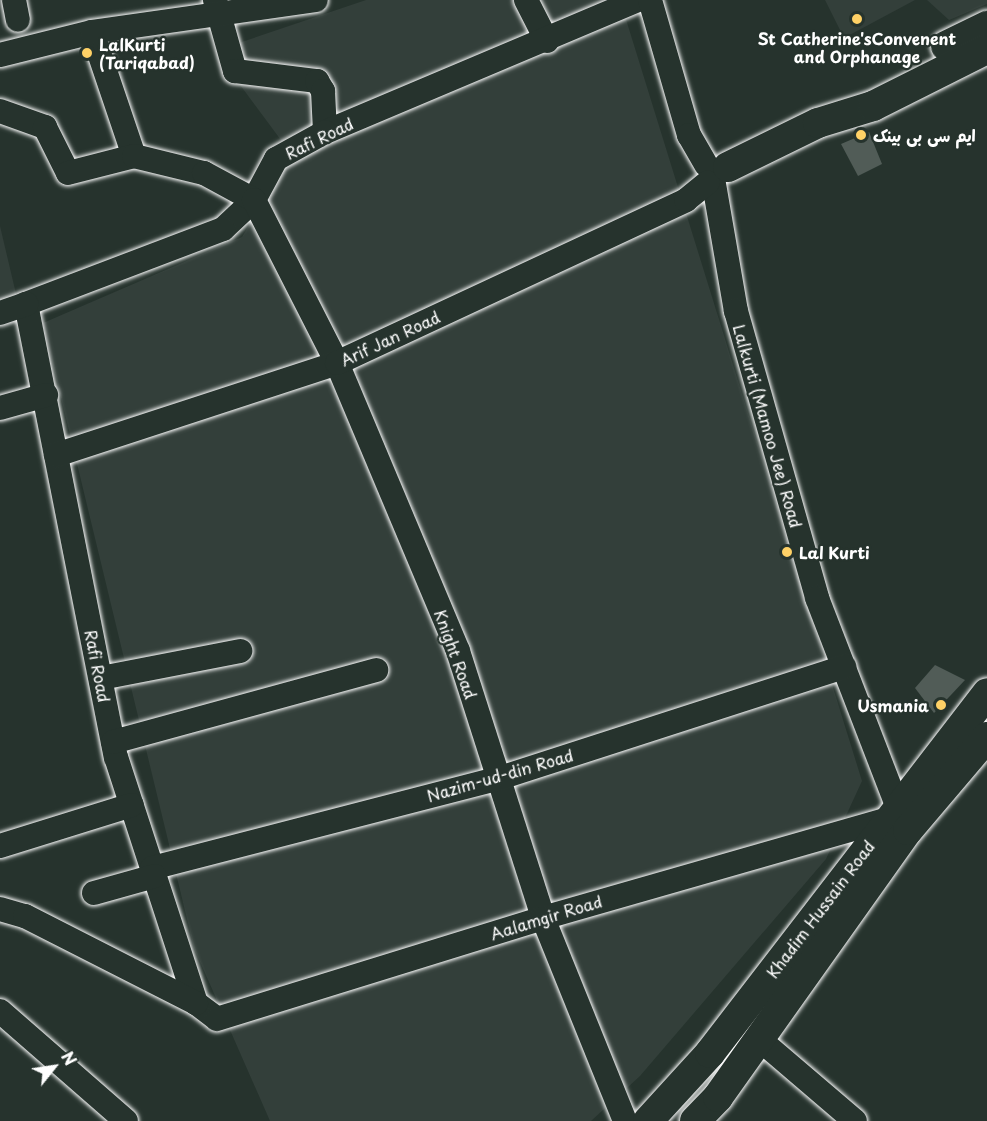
<!DOCTYPE html>
<html>
<head>
<meta charset="utf-8">
<style>
  body { margin:0 }
  #map { position:relative; width:987px; height:1121px; overflow:hidden; background:#26332d; font-family:"Playpen Sans","Playpen Sans Arabic",sans-serif }
  div>[style] { position:absolute }
  .built>* { inset:0; background:#333f3a }
  .building>* { inset:0; background:#515c57 }
  .roads { filter:drop-shadow(0 0 2px #fff) drop-shadow(0 0 2px #fff) }
  .minor>* { height:24px; margin:-12px; padding:0 12px; transform-origin:12px; border-radius:12px; background:#26332d }
  .major>* { height:30px; margin:-15px; padding:0 15px; transform-origin:15px; border-radius:15px; background:#26332d }
  .dots>* { width:16px; height:16px; translate:-50% -50%; box-sizing:border-box; border:3px solid #26332d; border-radius:50% }
  span { translate:-50% -50%; white-space:nowrap; text-align:center; line-height:1.15; -webkit-text-stroke:4.5px #26332d; paint-order:stroke }
  .poi-label { font-size:16px; color:#fff; font-weight:700 }
  .left { translate:0 -50%; text-align:left }
  .right { translate:-100% -50%; text-align:right }
  .street-label { font-size:16px; color:#fff }
  .north { position:absolute; left:24px; top:1037px; width:60px; height:60px; -webkit-text-stroke:4px #26332d; paint-order:stroke; rotate:60deg; font-size:16px; font-weight:700; line-height:24px; text-align:center; color:#fff }
  .north::after { content:''; display:block; margin:auto; width:21px; height:27px; background:#fff; clip-path:polygon(50% 0,100% 100%,50% 72%,0 100%) }
</style>
</head>
<body>
<div id="map">
  <div class="built">
    <div style="clip-path:polygon(366px 0,620px 0,862px 781px,826px 859px,640px 1076px,591px 1121px,270px 1121px,194px 948px,43px 323px,242px 237px,292px 155px,215px 51px)"></div>
    <div style="clip-path:polygon(825px 0,915px 0,844px 38px)"></div>
    <div style="clip-path:polygon(927px 0,987px 0,987px 4px,949px 20px)"></div>
    <div style="clip-path:polygon(0 226px,17px 298px,0 303px)"></div>
  </div>
  <div class="building">
    <div style="clip-path:polygon(869px 132px,882px 164px,858px 176px,841px 144px)"></div>
    <div style="clip-path:polygon(935px 665px,965px 680px,934px 713px,915px 688px)"></div>
  </div>
  <div class="roads">
    <div class="minor">
      <div style="left:14px;top:0;width:20px;rotate:79deg"></div>
      <div style="left:215px;top:0;width:74px;rotate:74.3deg"></div>
      <div style="left:235px;top:71px;width:83px;rotate:7deg"></div>
      <div style="left:317px;top:81px;width:12px;rotate:59deg"></div>
      <div style="left:323px;top:91px;width:41px;rotate:87.2deg"></div>
      <div style="left:526px;top:0;width:46px;rotate:62.9deg"></div>
      <div style="left:638px;top:0;width:340px;rotate:157.1deg"></div>
      <div style="left:325px;top:132px;width:56px;rotate:151.1deg"></div>
      <div style="left:276px;top:159px;width:47px;rotate:118.2deg"></div>
      <div style="left:254px;top:200px;width:42px;rotate:136.9deg"></div>
      <div style="left:223px;top:229px;width:211px;rotate:159.2deg"></div>
      <div style="left:26px;top:304px;width:462px;rotate:78.8deg"></div>
      <div style="left:116px;top:757px;width:259px;rotate:72deg"></div>
      <div style="left:196px;top:1003px;width:26px;rotate:37deg"></div>
      <div style="left:217px;top:1019px;width:341px;rotate:-17.2deg"></div>
      <div style="left:543px;top:918px;width:359px;rotate:-16deg"></div>
      <div style="left:650px;top:0;width:141px;rotate:73.9deg"></div>
      <div style="left:689px;top:135px;width:34px;rotate:60deg"></div>
      <div style="left:92px;top:32px;width:131px;rotate:71.3deg"></div>
      <div style="left:0;top:55px;width:95px;rotate:-14deg"></div>
      <div style="left:92px;top:32px;width:226px;rotate:-8.1deg"></div>
      <div style="left:0;top:111px;width:48px;rotate:19.6deg"></div>
      <div style="left:45px;top:127px;width:51px;rotate:63.4deg"></div>
      <div style="left:68px;top:173px;width:68px;rotate:-14.4deg"></div>
      <div style="left:134px;top:156px;width:72px;rotate:13.7deg"></div>
      <div style="left:204px;top:173px;width:57px;rotate:28.4deg"></div>
      <div style="left:254px;top:200px;width:183px;rotate:63deg"></div>
      <div style="left:337px;top:363px;width:312px;rotate:67.2deg"></div>
      <div style="left:458px;top:651px;width:280px;rotate:72.3deg"></div>
      <div style="left:543px;top:918px;width:219px;rotate:68deg"></div>
      <div style="left:714px;top:184px;width:129px;rotate:80.2deg"></div>
      <div style="left:736px;top:311px;width:298px;rotate:74.2deg"></div>
      <div style="left:817px;top:598px;width:241px;rotate:68.9deg"></div>
      <div style="left:0;top:313px;width:28px;rotate:-19deg"></div>
      <div style="left:0;top:408px;width:48px;rotate:-15.8deg"></div>
      <div style="left:56px;top:455px;width:296px;rotate:-18.1deg"></div>
      <div style="left:337px;top:363px;width:385px;rotate:-25deg"></div>
      <div style="left:686px;top:200px;width:28px;rotate:-39deg"></div>
      <div style="left:101px;top:678px;width:142px;rotate:-11deg"></div>
      <div style="left:113px;top:742px;width:273px;rotate:-15.3deg"></div>
      <div style="left:0;top:846px;width:138px;rotate:-17.3deg"></div>
      <div style="left:152px;top:868px;width:356px;rotate:-14.5deg"></div>
      <div style="left:497px;top:779px;width:365px;rotate:-17.9deg"></div>
      <div style="left:94px;top:893px;width:63px;rotate:-15.6deg"></div>
      <div style="left:0;top:909px;width:26px;rotate:16deg"></div>
      <div style="left:25px;top:916px;width:192px;rotate:27deg"></div>
      <div style="left:0;top:1011px;width:167px;rotate:41.1deg"></div>
      <div style="left:759px;top:1039px;width:126px;rotate:40.5deg"></div>
    </div>
    <div class="major">
      <div style="left:946px;top:46px;width:46px;rotate:-26deg"></div>
      <div style="left:728px;top:167px;width:100px;rotate:-26.1deg"></div>
      <div style="left:818px;top:123px;width:58px;rotate:-17.2deg"></div>
      <div style="left:873px;top:106px;width:127px;rotate:-26.6deg"></div>
      <div style="left:648px;top:1121px;width:92px;rotate:-47.6deg"></div>
      <div style="left:710px;top:1053px;width:454px;rotate:-52.4deg"></div>
      <div style="left:695px;top:1121px;width:33px;rotate:-46deg"></div>
      <div style="left:718px;top:1097px;width:328px;rotate:-54.6deg"></div>
      <div style="left:908px;top:830px;width:122px;rotate:-49.7deg"></div>
    </div>
  </div>
  <div class="dots">
    <div style="left:857px;top:19px;background:#ffd166"></div>
    <div style="left:87px;top:53px;background:#ffd166"></div>
    <div style="left:861px;top:135px;background:#ffd166"></div>
    <div style="left:787px;top:552px;background:#ffd166"></div>
    <div style="left:941px;top:705px;background:#ffd166"></div>
  </div>
  <div class="poi-label">
    <span style="left:857px;top:47px">St Catherine'sConvenent<br>and Orphanage</span>
    <span class="left" style="left:99px;top:53px">LalKurti<br>(Tariqabad)</span>
    <span class="left" style="left:873px;top:135px">ایم سی بی بینک</span>
    <span class="left" style="left:799px;top:552px">Lal Kurti</span>
    <span class="right" style="left:929px;top:705px">Usmania</span>
  </div>
  <div class="street-label">
    <span style="left:319px;top:138px;rotate:-26deg">Rafi Road</span>
    <span style="left:390px;top:338px;rotate:-25deg">Arif Jan Road</span>
    <span style="left:768px;top:426px;rotate:74deg">Lalkurti (Mamoo Jee) Road</span>
    <span style="left:456px;top:654px;rotate:70deg">Knight Road</span>
    <span style="left:98px;top:666px;rotate:79deg">Rafi Road</span>
    <span style="left:500px;top:775px;rotate:-16deg">Nazim-ud-din Road</span>
    <span style="left:820px;top:909px;rotate:-53deg">Khadim Hussain Road</span>
    <span style="left:546px;top:917px;rotate:-17deg">Aalamgir Road</span>
  </div>
  <div class="north">N</div>
</div>
</body>
</html>
